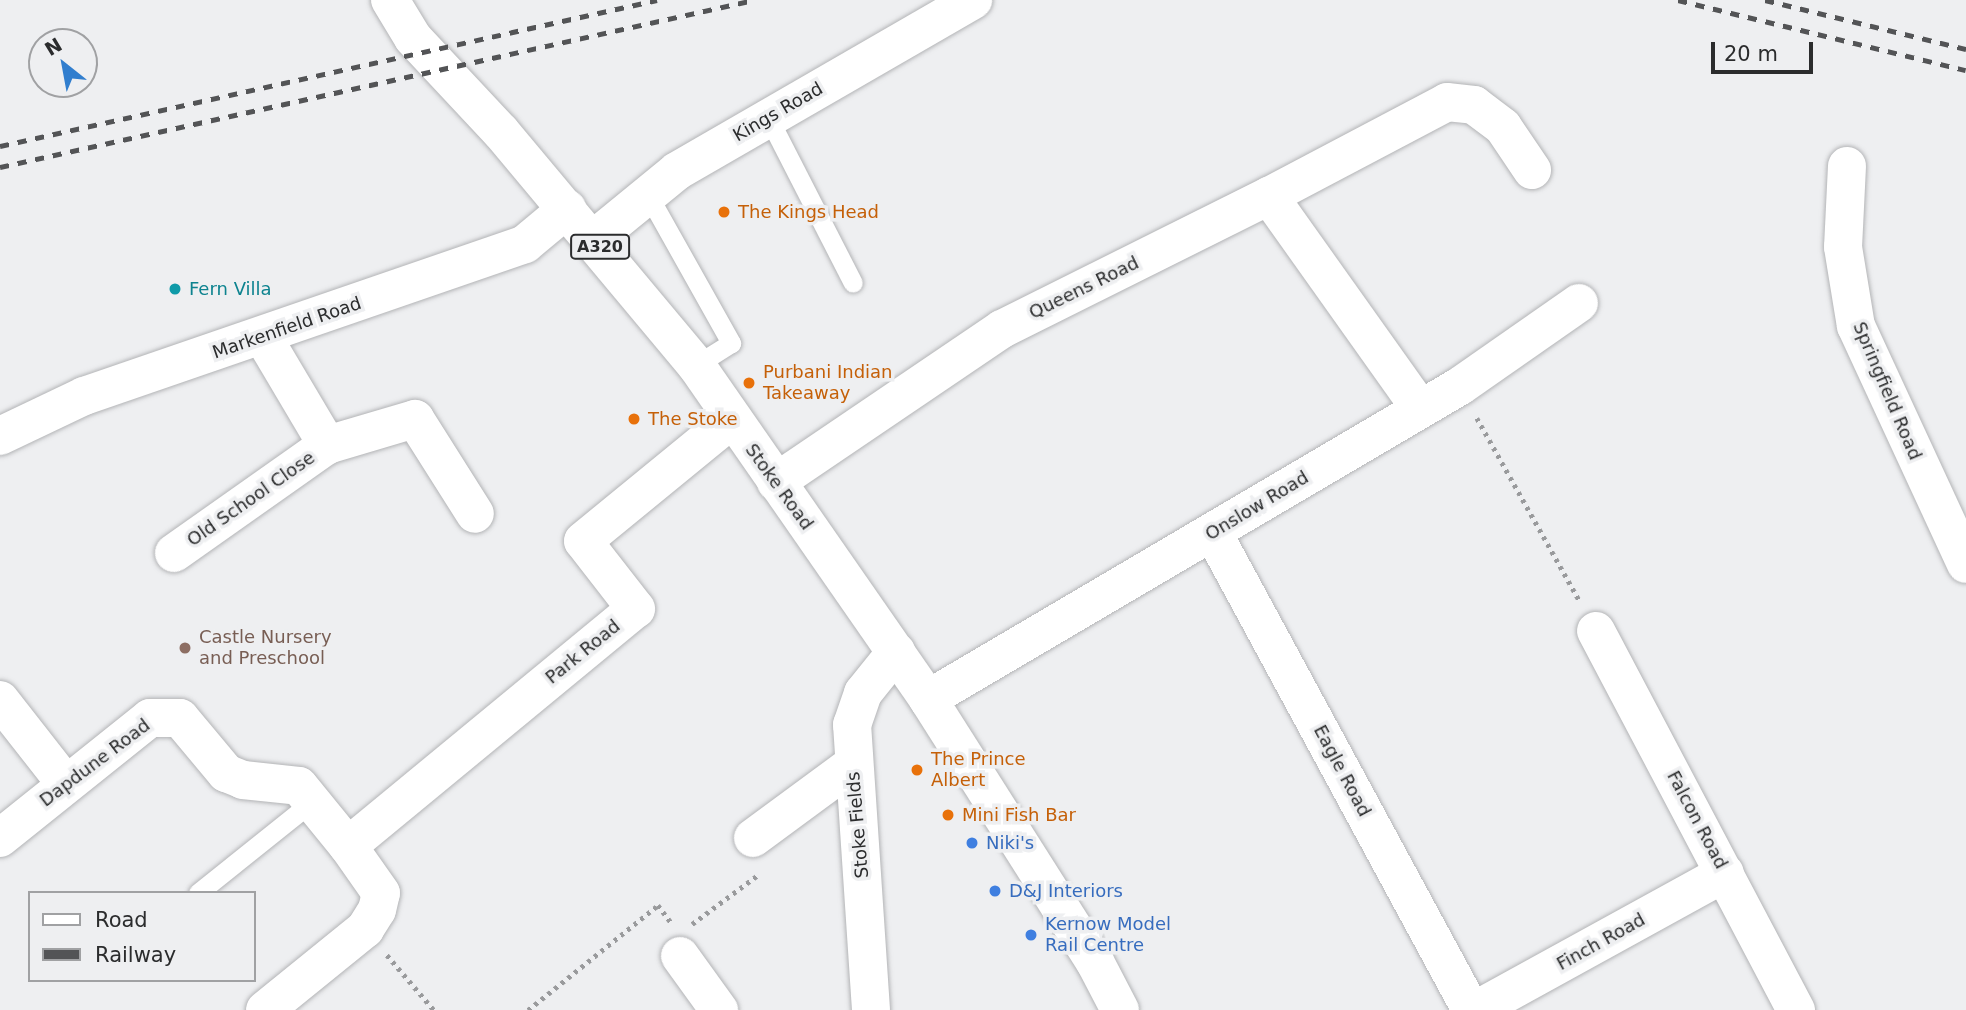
<!DOCTYPE html>
<html>
<head>
<meta charset="utf-8">
<style>
  body { margin:0 }
  #map { position:relative; width:1966px; height:1010px; overflow:hidden; background:#eeeff1; font-family:"DejaVu Sans",sans-serif }
  div>[style] { position:absolute }
  .path>* { height:4.5px; margin-top:-2.25px; transform-origin:0; background:repeating-linear-gradient(90deg,#999a9c 0 3.5px,transparent 0 8.5px) }
  .roads { filter:drop-shadow(0 0 2px #b3b4b6) drop-shadow(0 0 2px #b3b4b6) }
  .lane>* { height:19px; margin:-9.5px; padding:0 9.5px; transform-origin:9.5px; border-radius:9.5px; background:#fff }
  .street>* { height:38px; margin:-19px; padding:0 19px; transform-origin:19px; border-radius:19px; background:#fff }
  .primary>* { height:38px; margin:-19px; padding:0 19px; transform-origin:19px; border-radius:19px; background:#fff }
  .rail>* { height:5px; margin-top:-2.5px; transform-origin:0; background:repeating-linear-gradient(90deg,#535456 0 9px,transparent 0 18px) }
  .dots>* { width:19px; height:19px; translate:-50% -50%; box-sizing:border-box; border:4px solid #eeeff1; border-radius:50% }
  span { translate:-50% -50%; white-space:nowrap; text-align:center; line-height:1.15; -webkit-text-stroke:7px #eeeff1; paint-order:stroke }
  .shield-label span { padding:2px 5px; background:#eeeff1; border:2px solid; border-radius:5px; -webkit-text-stroke-width:0 }
  .shield-label { font-size:16px; color:#2b2c2d; font-weight:700 }
  .street-label { font-size:18px; color:#2b2c2d }
  .food-label { font-size:18px; color:#c56008 }
  .left { translate:0 -50%; text-align:left }
  .culture-label { font-size:18px; color:#0d838f }
  .education-label { font-size:18px; color:#785e54 }
  .shop-label { font-size:18px; color:#366cbe }
  .legend { position:absolute; left:28px; top:891px; width:228px; height:91px; box-sizing:border-box; background:#eeeff1; border:2px solid #a0a1a3; margin:0; padding:9px 12px; list-style:none; font-size:21px; color:#2b2c2d }
  .legend li { display:flex; align-items:center; gap:14px; height:35px }
  .legend b { width:35px; border:2px solid #a0a1a3 }
  .north { position:absolute; left:28px; top:28px; width:70px; height:70px; box-sizing:border-box; background:#eeeff1; border:2px solid #a0a1a3; border-radius:50%; rotate:329deg; font-size:19px; font-weight:700; line-height:28px; text-align:center; color:#2b2c2d }
  .north::after { content:''; display:block; margin:auto; width:24px; height:32px; background:#317ece; clip-path:polygon(50% 0,100% 100%,50% 72%,0 100%) }
  .scale { position:absolute; left:1711px; top:42px; width:102px; height:32px; box-sizing:border-box; border:4px solid #2b2c2d; border-top:0; padding-left:9px; font-size:21px; line-height:24px; white-space:nowrap; color:#2b2c2d; -webkit-text-stroke:5px #eeeff1; paint-order:stroke }
</style>
</head>
<body>
<div id="map">
  <div class="path">
    <div style="left:1477px;top:418px;width:209px;rotate:60.7deg"></div>
    <div style="left:692px;top:924px;width:82px;rotate:-36.6deg"></div>
    <div style="left:387px;top:955px;width:72px;rotate:49.5deg"></div>
    <div style="left:528px;top:1010px;width:167px;rotate:-38.9deg"></div>
    <div style="left:658px;top:905px;width:21px;rotate:53deg"></div>
  </div>
  <div class="roads">
    <div class="lane">
      <div style="left:768px;top:117px;width:186px;rotate:62.9deg"></div>
      <div style="left:648px;top:195px;width:170px;rotate:60.7deg"></div>
      <div style="left:731px;top:343px;width:41px;rotate:147.8deg"></div>
      <div style="left:198px;top:893px;width:147px;rotate:-38.7deg"></div>
    </div>
    <div class="street">
      <div style="left:1847px;top:166px;width:81px;rotate:92.8deg"></div>
      <div style="left:1843px;top:247px;width:80px;rotate:80.7deg"></div>
      <div style="left:1856px;top:326px;width:262px;rotate:65.2deg"></div>
      <div style="left:1269px;top:196px;width:259px;rotate:54.6deg"></div>
      <div style="left:594px;top:239px;width:107px;rotate:-39.3deg"></div>
      <div style="left:677px;top:171px;width:342px;rotate:-30deg"></div>
      <div style="left:263px;top:337px;width:126px;rotate:59.3deg"></div>
      <div style="left:0;top:436px;width:93px;rotate:-25.5deg"></div>
      <div style="left:84px;top:396px;width:466px;rotate:-19deg"></div>
      <div style="left:525px;top:244px;width:55px;rotate:-39.8deg"></div>
      <div style="left:776px;top:482px;width:273px;rotate:-34.1deg"></div>
      <div style="left:1002px;top:329px;width:298px;rotate:-26.5deg"></div>
      <div style="left:1269px;top:196px;width:201px;rotate:-27.8deg"></div>
      <div style="left:1447px;top:102px;width:27px;rotate:6deg"></div>
      <div style="left:1474px;top:105px;width:36px;rotate:37deg"></div>
      <div style="left:1503px;top:127px;width:52px;rotate:56deg"></div>
      <div style="left:1213px;top:533px;width:542px;rotate:61.59deg"></div>
      <div style="left:174px;top:553px;width:187px;rotate:-35.2deg"></div>
      <div style="left:327px;top:445px;width:92px;rotate:-16.5deg"></div>
      <div style="left:415px;top:419px;width:112px;rotate:57.7deg"></div>
      <div style="left:1596px;top:631px;width:429px;rotate:62.2deg"></div>
      <div style="left:928px;top:699px;width:617px;rotate:-30.47deg"></div>
      <div style="left:1460px;top:386px;width:145px;rotate:-34.9deg"></div>
      <div style="left:0;top:700px;width:105px;rotate:51.9deg"></div>
      <div style="left:0;top:838px;width:192px;rotate:-38.7deg"></div>
      <div style="left:150px;top:718px;width:30px"></div>
      <div style="left:180px;top:718px;width:72px;rotate:50.1deg"></div>
      <div style="left:226px;top:773px;width:18px;rotate:22deg"></div>
      <div style="left:243px;top:780px;width:56px;rotate:6.1deg"></div>
      <div style="left:299px;top:786px;width:77px;rotate:50.8deg"></div>
      <div style="left:753px;top:838px;width:123px;rotate:-36.4deg"></div>
      <div style="left:680px;top:956px;width:67px;rotate:54.2deg"></div>
      <div style="left:265px;top:1010px;width:129px;rotate:-39deg"></div>
      <div style="left:365px;top:929px;width:22px;rotate:-58deg"></div>
      <div style="left:377px;top:910px;width:17px;rotate:-77deg"></div>
      <div style="left:381px;top:893px;width:57px;rotate:-125.1deg"></div>
      <div style="left:348px;top:846px;width:373px;rotate:-39.5deg"></div>
      <div style="left:636px;top:609px;width:86px;rotate:-127.9deg"></div>
      <div style="left:583px;top:541px;width:191px;rotate:-39.3deg"></div>
      <div style="left:871px;top:1010px;width:286px;rotate:-93.8deg"></div>
      <div style="left:852px;top:725px;width:34px;rotate:-71deg"></div>
      <div style="left:863px;top:693px;width:53px;rotate:-51.2deg"></div>
      <div style="left:1476px;top:1010px;width:284px;rotate:-28.8deg"></div>
    </div>
    <div class="primary">
      <div style="left:390px;top:0;width:44px;rotate:58.8deg"></div>
      <div style="left:413px;top:38px;width:129px;rotate:46.9deg"></div>
      <div style="left:501px;top:132px;width:304px;rotate:50.1deg"></div>
      <div style="left:696px;top:365px;width:407px;rotate:55.2deg"></div>
      <div style="left:928px;top:699px;width:312px;rotate:57.6deg"></div>
      <div style="left:1095px;top:962px;width:54px;rotate:62.5deg"></div>
    </div>
  </div>
  <div class="rail">
    <div style="left:1678px;top:0;width:296px;rotate:13.7deg"></div>
    <div style="left:1765px;top:0;width:207px;rotate:13.7deg"></div>
    <div style="left:0;top:146px;width:673px;rotate:-12.53deg"></div>
    <div style="left:0;top:167px;width:772px;rotate:-12.49deg"></div>
  </div>
  <div class="dots">
    <div style="left:724px;top:212px;background:#e8710a"></div>
    <div style="left:175px;top:289px;background:#0f9aa8"></div>
    <div style="left:749px;top:383px;background:#e8710a"></div>
    <div style="left:634px;top:419px;background:#e8710a"></div>
    <div style="left:185px;top:648px;background:#8d6e63"></div>
    <div style="left:917px;top:770px;background:#e8710a"></div>
    <div style="left:948px;top:815px;background:#e8710a"></div>
    <div style="left:972px;top:843px;background:#3f7fe0"></div>
    <div style="left:995px;top:891px;background:#3f7fe0"></div>
    <div style="left:1031px;top:935px;background:#3f7fe0"></div>
  </div>
  <div class="shield-label">
    <span style="left:600px;top:247px">A320</span>
  </div>
  <div class="street-label">
    <span style="left:778px;top:112px;rotate:-30deg">Kings Road</span>
    <span style="left:1084px;top:288px;rotate:-26deg">Queens Road</span>
    <span style="left:287px;top:328px;rotate:-19deg">Markenfield Road</span>
    <span style="left:1887px;top:391px;rotate:67deg">Springfield Road</span>
    <span style="left:779px;top:487px;rotate:54deg">Stoke Road</span>
    <span style="left:251px;top:499px;rotate:-35deg">Old School Close</span>
    <span style="left:1257px;top:506px;rotate:-31deg">Onslow Road</span>
    <span style="left:583px;top:652px;rotate:-39deg">Park Road</span>
    <span style="left:95px;top:763px;rotate:-37deg">Dapdune Road</span>
    <span style="left:1342px;top:771px;rotate:62deg">Eagle Road</span>
    <span style="left:1697px;top:820px;rotate:62deg">Falcon Road</span>
    <span style="left:858px;top:825px;rotate:-95deg">Stoke Fields</span>
    <span style="left:1601px;top:942px;rotate:-29deg">Finch Road</span>
  </div>
  <div class="food-label">
    <span class="left" style="left:738px;top:212px">The Kings Head</span>
    <span class="left" style="left:763px;top:383px">Purbani Indian<br>Takeaway</span>
    <span class="left" style="left:648px;top:419px">The Stoke</span>
    <span class="left" style="left:931px;top:770px">The Prince<br>Albert</span>
    <span class="left" style="left:962px;top:815px">Mini Fish Bar</span>
  </div>
  <div class="culture-label">
    <span class="left" style="left:189px;top:289px">Fern Villa</span>
  </div>
  <div class="education-label">
    <span class="left" style="left:199px;top:648px">Castle Nursery<br>and Preschool</span>
  </div>
  <div class="shop-label">
    <span class="left" style="left:986px;top:843px">Niki's</span>
    <span class="left" style="left:1009px;top:891px">D&amp;J Interiors</span>
    <span class="left" style="left:1045px;top:935px">Kernow Model<br>Rail Centre</span>
  </div>
  <ul class="legend">
  <li><b style="height:9px;background:#fff"></b>Road</li>
  <li><b style="height:9px;background:#535456"></b>Railway</li>
  </ul>
  <div class="north">N</div>
  <div class="scale">20 m</div>
</div>
</body>
</html>
